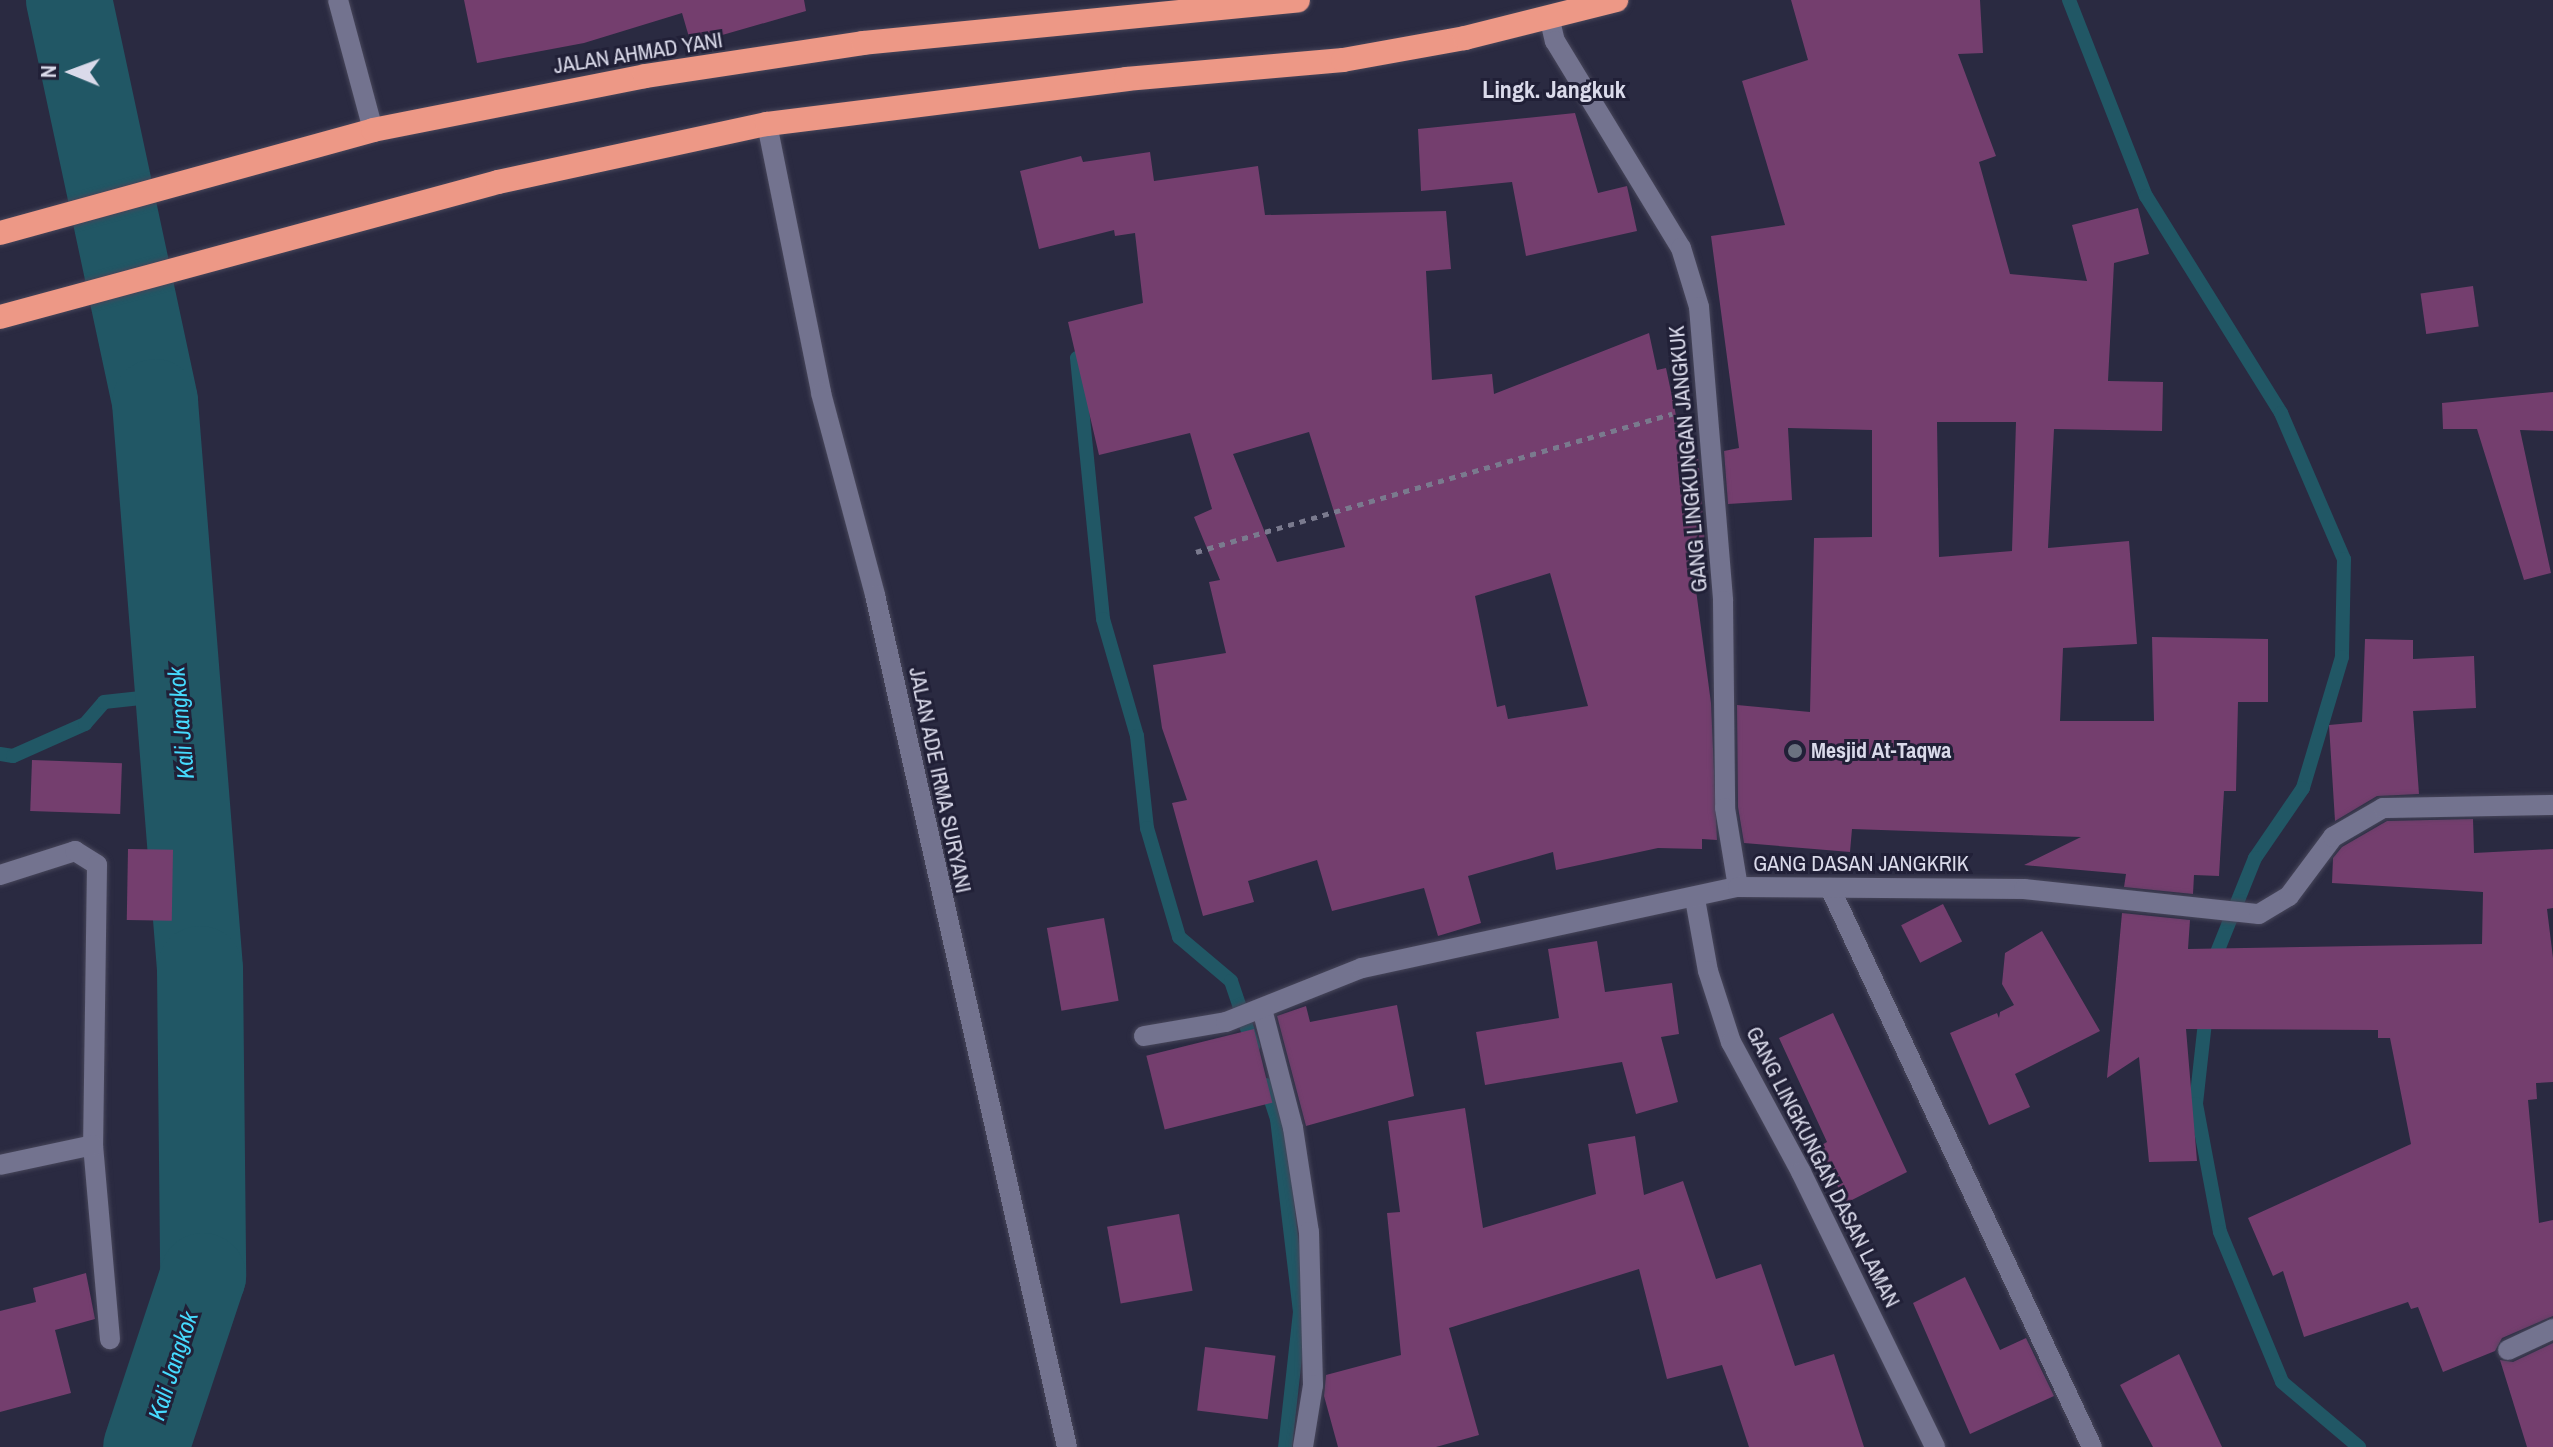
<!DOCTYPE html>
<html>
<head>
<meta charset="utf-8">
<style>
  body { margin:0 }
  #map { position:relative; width:2553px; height:1447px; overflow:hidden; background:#2a2a41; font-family:"Archivo Narrow",sans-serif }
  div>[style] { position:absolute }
  .stream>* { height:14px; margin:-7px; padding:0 7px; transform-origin:7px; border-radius:7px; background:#215765 }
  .river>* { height:86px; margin:-43px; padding:0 43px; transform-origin:43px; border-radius:43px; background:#215765 }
  .building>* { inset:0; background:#743e6e; transform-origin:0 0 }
  .path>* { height:5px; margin-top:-2.5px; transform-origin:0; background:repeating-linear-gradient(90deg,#7a7a8e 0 6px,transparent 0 12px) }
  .roads { filter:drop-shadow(0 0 2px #47465a) drop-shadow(0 0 2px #47465a) }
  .street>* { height:20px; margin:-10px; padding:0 10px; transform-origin:10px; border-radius:10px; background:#73738f }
  .secondary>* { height:20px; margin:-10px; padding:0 10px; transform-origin:10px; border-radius:10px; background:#73738f }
  .highway>* { height:24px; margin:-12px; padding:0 12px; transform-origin:12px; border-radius:12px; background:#ed9886 }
  .dots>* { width:22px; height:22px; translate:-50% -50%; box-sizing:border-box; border:4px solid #212037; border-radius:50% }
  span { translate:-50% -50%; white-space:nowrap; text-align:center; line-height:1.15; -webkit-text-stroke:6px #212037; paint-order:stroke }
  .street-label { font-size:22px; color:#dadaea }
  .poi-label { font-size:22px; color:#dadaea; font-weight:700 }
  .left { translate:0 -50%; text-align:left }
  .neighbourhood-label { font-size:24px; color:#dadaea; font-weight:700 }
  .water-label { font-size:24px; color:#46dafe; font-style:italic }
  .north { position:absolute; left:32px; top:32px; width:80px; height:80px; -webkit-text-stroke:6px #212037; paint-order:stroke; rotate:271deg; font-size:22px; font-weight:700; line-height:32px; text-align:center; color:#dadaea }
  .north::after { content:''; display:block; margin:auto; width:28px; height:36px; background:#dadaea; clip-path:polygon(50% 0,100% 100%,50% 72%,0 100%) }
</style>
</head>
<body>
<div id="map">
  <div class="stream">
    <div style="left:2069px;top:0;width:211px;rotate:68.6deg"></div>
    <div style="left:2146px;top:196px;width:256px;rotate:58.1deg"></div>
    <div style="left:2281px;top:413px;width:159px;rotate:66.7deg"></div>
    <div style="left:2344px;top:559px;width:98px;rotate:91.2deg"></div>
    <div style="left:2342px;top:657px;width:137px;rotate:106.6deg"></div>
    <div style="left:2303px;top:788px;width:85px;rotate:124.4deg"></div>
    <div style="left:2255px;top:858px;width:115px;rotate:111.9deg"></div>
    <div style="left:1077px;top:358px;width:262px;rotate:84.3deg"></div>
    <div style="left:1103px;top:619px;width:122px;rotate:73.8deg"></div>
    <div style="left:1137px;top:736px;width:93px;rotate:83.8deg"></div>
    <div style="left:1147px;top:828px;width:114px;rotate:73.6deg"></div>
    <div style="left:1179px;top:937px;width:68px;rotate:40.2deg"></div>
    <div style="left:1231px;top:981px;width:69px;rotate:71.3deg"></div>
    <div style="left:0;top:754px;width:13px;rotate:9deg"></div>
    <div style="left:13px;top:756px;width:79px;rotate:-24deg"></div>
    <div style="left:85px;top:724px;width:29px;rotate:-49deg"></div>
    <div style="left:104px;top:702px;width:74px;rotate:-6.2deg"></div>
    <div style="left:2206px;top:1013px;width:92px;rotate:96.3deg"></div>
    <div style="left:2196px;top:1104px;width:130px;rotate:79.4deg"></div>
    <div style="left:2220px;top:1232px;width:162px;rotate:67.5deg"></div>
    <div style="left:2282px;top:1382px;width:101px;rotate:40.2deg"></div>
    <div style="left:1266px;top:1085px;width:36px;rotate:72deg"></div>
    <div style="left:1277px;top:1119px;width:194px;rotate:83.2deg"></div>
    <div style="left:1300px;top:1312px;width:136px;rotate:96.3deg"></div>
    <div style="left:144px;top:1447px;width:2px;rotate:-27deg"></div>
  </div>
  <div class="river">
    <div style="left:69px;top:0;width:411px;rotate:77.9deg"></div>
    <div style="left:155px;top:402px;width:569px;rotate:85.46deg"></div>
    <div style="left:200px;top:969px;width:307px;rotate:89.4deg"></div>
    <div style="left:203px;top:1276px;width:180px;rotate:108.4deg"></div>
  </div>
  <div class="building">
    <div style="clip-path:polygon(464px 0,804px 0,806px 11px,691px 44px,682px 13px,584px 43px,477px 63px)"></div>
    <div style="clip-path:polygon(evenodd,1791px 0,1980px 0,1983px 53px,1958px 54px,1996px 156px,1979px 162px,2010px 274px,2087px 281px,2072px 225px,2138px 208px,2149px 254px,2114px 263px,2108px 381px,2163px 382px,2162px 431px,2054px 429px,2048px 548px,2129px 541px,2137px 644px,2063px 648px,2060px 721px,2154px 721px,2152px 637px,2268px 639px,2268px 702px,2238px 702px,2236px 791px,2224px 791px,2219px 876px,2194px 875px,2193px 894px,2124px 887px,2126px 874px,2024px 865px,2081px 837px,1852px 829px,1850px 852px,1744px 843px,1738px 807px,1737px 705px,1810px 712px,1814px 538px,1872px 537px,1872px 430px,1788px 428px,1792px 500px,1728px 504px,1724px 451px,1739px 448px,1711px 236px,1785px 225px,1742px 81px,1808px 60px,1791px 0,1937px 422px,2016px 422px,2012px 551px,1939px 557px,1937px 422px)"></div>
    <div style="clip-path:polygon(1575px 113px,1598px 193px,1627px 186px,1637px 231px,1526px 256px,1512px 182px,1421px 191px,1418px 129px)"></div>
    <div style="clip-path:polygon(evenodd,1150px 152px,1154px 181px,1258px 166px,1265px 215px,1446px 211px,1451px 269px,1426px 271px,1432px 380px,1492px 374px,1494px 394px,1649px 333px,1657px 370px,1666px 368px,1685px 458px,1698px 455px,1706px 558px,1692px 560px,1711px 703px,1717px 840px,1702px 839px,1702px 849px,1658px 848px,1556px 870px,1553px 852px,1468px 876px,1481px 923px,1438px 936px,1424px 888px,1332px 911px,1317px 860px,1248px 881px,1254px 902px,1203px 916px,1172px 803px,1187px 800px,1162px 728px,1153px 665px,1226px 653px,1209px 582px,1220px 580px,1194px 517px,1212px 509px,1190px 433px,1099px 455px,1068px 322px,1143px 303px,1135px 233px,1115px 236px,1114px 230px,1039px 249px,1020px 171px,1081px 156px,1083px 162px,1150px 152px,1309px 432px,1345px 547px,1277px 562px,1233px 454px,1309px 432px,1150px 152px,1550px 573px,1588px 706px,1508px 719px,1505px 705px,1497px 707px,1475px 596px,1550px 573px)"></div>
    <div style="left:2473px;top:286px;width:41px;height:53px;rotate:82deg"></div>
    <div style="clip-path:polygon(2553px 392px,2553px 431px,2520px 430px,2551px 573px,2524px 580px,2477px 429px,2443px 429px,2442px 403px)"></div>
    <div style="clip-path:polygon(2365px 639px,2413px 640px,2413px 659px,2474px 656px,2476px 708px,2413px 711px,2419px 794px,2377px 796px,2335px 821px,2329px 725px,2362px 722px)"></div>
    <div style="left:32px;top:760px;width:90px;height:51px;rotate:2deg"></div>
    <div style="clip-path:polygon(2473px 819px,2474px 853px,2553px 849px,2553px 908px,2547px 909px,2553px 958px,2553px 1082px,2536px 1083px,2537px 1099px,2528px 1100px,2539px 1223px,2553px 1220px,2553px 1316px,2502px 1338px,2495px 1351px,2443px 1372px,2418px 1307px,2411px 1309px,2408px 1302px,2304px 1337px,2283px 1271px,2273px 1276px,2248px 1218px,2411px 1144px,2390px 1038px,2378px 1038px,2378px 1030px,2186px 1029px,2197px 1161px,2149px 1162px,2139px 1057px,2107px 1078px,2122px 913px,2190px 920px,2188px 949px,2482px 944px,2483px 892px,2332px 883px,2333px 858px,2342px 847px,2387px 821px)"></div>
    <div style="left:128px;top:849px;width:45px;height:71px;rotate:1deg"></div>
    <div style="left:1943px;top:904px;width:42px;height:47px;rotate:63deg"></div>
    <div style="left:1104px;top:918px;width:84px;height:58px;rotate:80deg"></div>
    <div style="clip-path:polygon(2042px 931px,2100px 1031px,2015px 1074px,2030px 1107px,1989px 1125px,1950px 1033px,1997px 1013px,1999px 1018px,2000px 1012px,2014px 1005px,2002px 984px,2005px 953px)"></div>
    <div style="clip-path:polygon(1597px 941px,1605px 992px,1672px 983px,1679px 1034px,1661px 1037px,1678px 1102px,1636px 1114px,1622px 1062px,1485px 1085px,1476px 1032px,1559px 1018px,1548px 949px)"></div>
    <div style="clip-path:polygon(1397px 1005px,1414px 1096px,1306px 1126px,1277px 1016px,1306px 1006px,1310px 1022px)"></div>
    <div style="clip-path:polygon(1833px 1013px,1907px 1172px,1846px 1203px,1818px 1147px,1827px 1142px,1779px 1038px)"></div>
    <div style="left:1254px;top:1029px;width:76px;height:111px;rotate:76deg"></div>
    <div style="clip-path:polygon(1465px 1108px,1483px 1228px,1596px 1194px,1588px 1144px,1635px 1136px,1644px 1195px,1683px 1181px,1716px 1279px,1761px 1264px,1795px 1366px,1834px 1354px,1864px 1447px,1749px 1447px,1722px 1365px,1667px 1379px,1639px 1269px,1449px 1328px,1479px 1435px,1436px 1447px,1338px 1447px,1324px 1396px,1326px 1375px,1401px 1355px,1387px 1213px,1400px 1212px,1388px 1121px)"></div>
    <div style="left:1179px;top:1214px;width:78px;height:73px;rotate:80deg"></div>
    <div style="clip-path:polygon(86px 1273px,95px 1319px,55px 1330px,71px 1393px,0 1412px,0 1311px,36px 1302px,33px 1288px)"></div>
    <div style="clip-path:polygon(1965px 1277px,2000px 1350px,2026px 1338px,2054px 1396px,1970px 1434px,1913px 1303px)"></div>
    <div style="clip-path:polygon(2553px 1343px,2553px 1447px,2527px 1447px,2500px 1360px,2513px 1362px)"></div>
    <div style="left:1205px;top:1347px;width:71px;height:64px;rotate:7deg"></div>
    <div style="clip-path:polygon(2179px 1354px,2222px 1447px,2153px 1447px,2120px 1385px)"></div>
  </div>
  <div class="path">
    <div style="left:1196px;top:552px;width:496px;rotate:-16.2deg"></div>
  </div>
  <div class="roads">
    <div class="street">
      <div style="left:338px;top:0;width:135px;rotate:74.9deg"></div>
      <div style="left:1549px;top:16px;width:26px;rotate:77deg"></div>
      <div style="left:1555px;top:41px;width:242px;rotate:58.7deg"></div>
      <div style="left:1681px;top:248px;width:62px;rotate:73deg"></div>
      <div style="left:1699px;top:307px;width:295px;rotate:85.3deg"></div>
      <div style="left:1723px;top:601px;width:207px;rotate:89.4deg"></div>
      <div style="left:1725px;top:808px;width:80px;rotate:80.7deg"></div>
      <div style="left:0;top:875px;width:79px;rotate:-17.7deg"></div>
      <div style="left:75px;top:851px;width:26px;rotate:32deg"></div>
      <div style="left:97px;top:865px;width:280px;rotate:90.8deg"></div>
      <div style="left:93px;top:1145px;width:195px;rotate:85deg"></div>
      <div style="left:1830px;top:888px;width:617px;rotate:64.89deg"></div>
      <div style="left:1695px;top:899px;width:73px;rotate:79.8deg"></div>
      <div style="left:1708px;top:971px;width:75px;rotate:72.1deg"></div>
      <div style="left:1731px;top:1042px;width:148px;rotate:61.7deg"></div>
      <div style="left:1801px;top:1172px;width:306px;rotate:64deg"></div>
      <div style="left:1262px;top:1009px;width:123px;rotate:75.4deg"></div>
      <div style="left:1293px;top:1128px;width:105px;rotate:81.3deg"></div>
      <div style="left:1309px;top:1232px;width:153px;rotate:88.5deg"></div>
      <div style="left:1313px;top:1385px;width:63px;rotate:99.2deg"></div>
      <div style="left:1144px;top:1036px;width:83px;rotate:-9.7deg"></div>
      <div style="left:1226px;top:1022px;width:146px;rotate:-21.7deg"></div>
      <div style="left:1362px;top:968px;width:385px;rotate:-12.2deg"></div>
      <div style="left:1738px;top:887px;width:286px;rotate:0.4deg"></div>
      <div style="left:2024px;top:889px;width:236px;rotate:6.1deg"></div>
      <div style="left:2259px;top:914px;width:35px;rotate:-31deg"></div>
      <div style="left:2289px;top:896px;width:74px;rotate:-53.3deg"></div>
      <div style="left:2333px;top:837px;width:58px;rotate:-30.1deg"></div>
      <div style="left:2383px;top:808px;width:170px;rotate:-1deg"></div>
      <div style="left:0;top:1165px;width:95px;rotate:-12.1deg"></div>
      <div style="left:2508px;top:1350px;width:50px;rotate:-25deg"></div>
    </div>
    <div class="secondary">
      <div style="left:767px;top:124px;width:274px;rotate:78.6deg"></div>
      <div style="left:821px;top:393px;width:209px;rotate:75deg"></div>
      <div style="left:875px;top:595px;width:873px;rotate:77.3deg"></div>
    </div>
    <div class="highway">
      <div style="left:0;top:233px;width:387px;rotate:-15.4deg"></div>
      <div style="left:373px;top:130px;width:277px;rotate:-11.2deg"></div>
      <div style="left:645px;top:76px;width:220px;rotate:-8.6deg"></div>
      <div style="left:863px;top:43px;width:437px;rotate:-5.6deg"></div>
      <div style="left:0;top:317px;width:516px;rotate:-15.17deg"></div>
      <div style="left:498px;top:182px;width:275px;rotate:-12.2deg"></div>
      <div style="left:767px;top:124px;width:362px;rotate:-7.1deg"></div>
      <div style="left:1126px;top:79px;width:218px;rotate:-5deg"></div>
      <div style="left:1343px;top:60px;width:124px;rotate:-10.2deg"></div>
      <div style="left:1465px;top:38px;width:156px;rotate:-14.1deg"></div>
    </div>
  </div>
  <div class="dots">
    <div style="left:1795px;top:751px;background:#6b7280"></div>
  </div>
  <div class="street-label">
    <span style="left:638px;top:53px;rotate:-9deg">JALAN AHMAD YANI</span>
    <span style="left:1688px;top:459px;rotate:-95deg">GANG LINGKUNGAN JANGKUK</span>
    <span style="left:940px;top:780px;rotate:78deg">JALAN ADE IRMA SURYANI</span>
    <span style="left:1861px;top:864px">GANG DASAN JANGKRIK</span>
    <span style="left:1823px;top:1167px;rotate:63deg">GANG LINGKUNGAN DASAN LAMAN</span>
  </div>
  <div class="poi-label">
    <span class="left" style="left:1811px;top:751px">Mesjid At-Taqwa</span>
  </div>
  <div class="neighbourhood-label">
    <span style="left:1554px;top:90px">Lingk. Jangkuk</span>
  </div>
  <div class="water-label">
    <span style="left:181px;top:723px;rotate:-95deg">Kali Jangkok</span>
    <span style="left:173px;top:1366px;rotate:-72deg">Kali Jangkok</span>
  </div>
  <div class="north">N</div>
</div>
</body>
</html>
